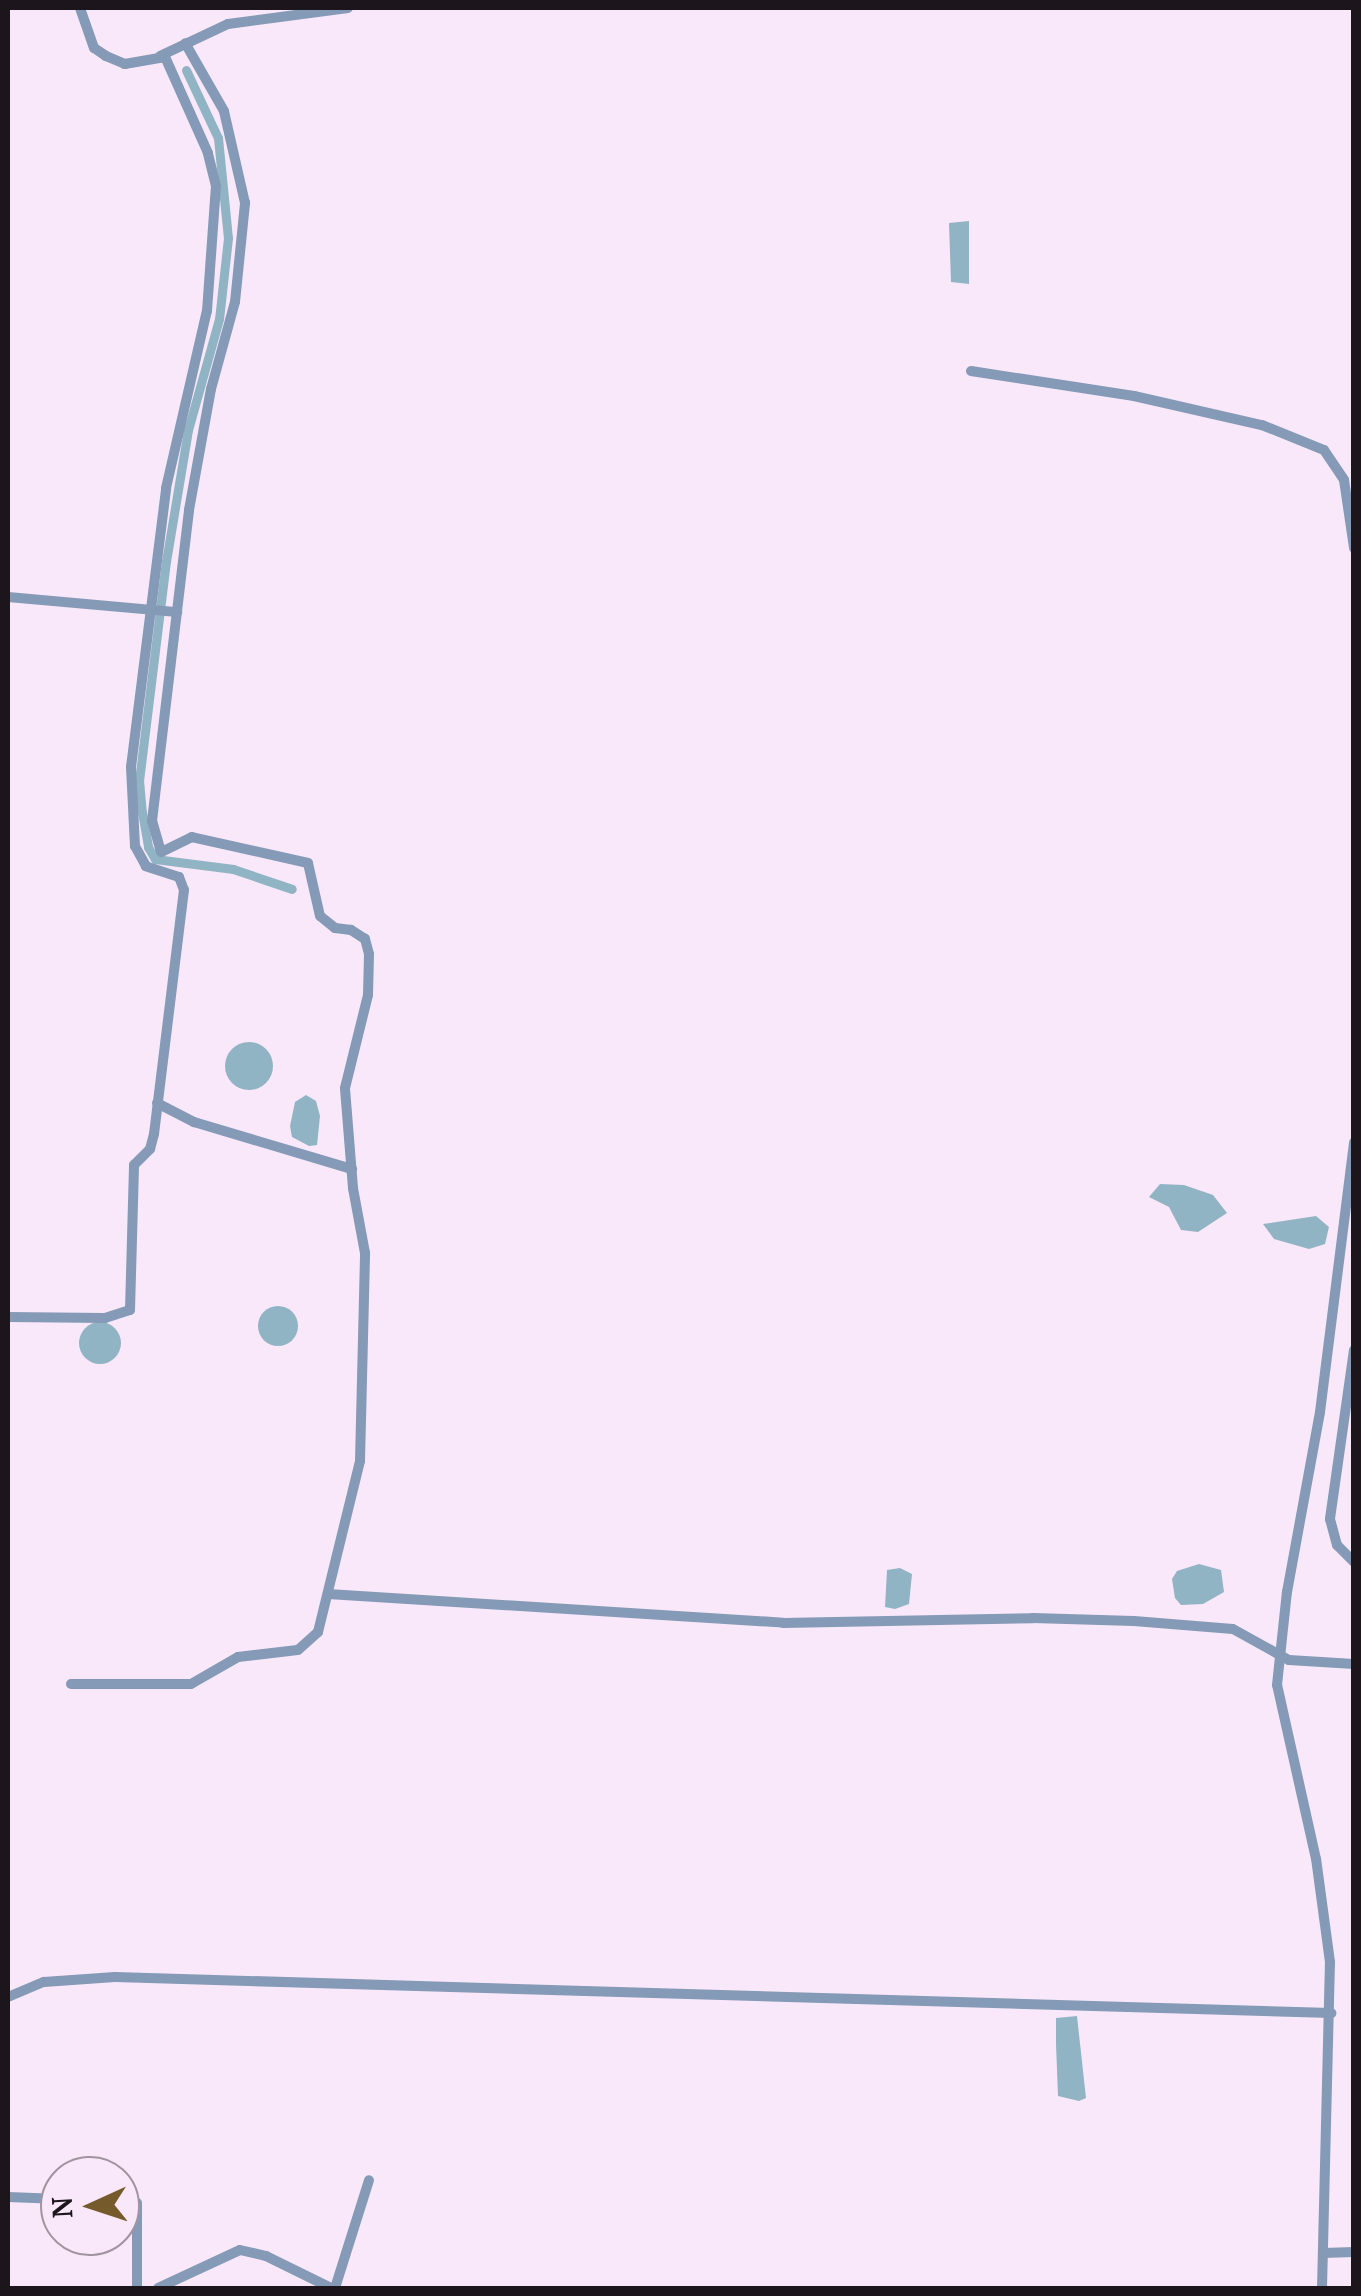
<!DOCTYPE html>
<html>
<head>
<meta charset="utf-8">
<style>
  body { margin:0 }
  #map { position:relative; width:1361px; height:2296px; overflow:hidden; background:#f9e8fa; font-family:"PT Serif",serif }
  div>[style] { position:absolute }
  .water>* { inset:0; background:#91b4c5 }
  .round { border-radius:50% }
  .canal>* { height:9px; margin:-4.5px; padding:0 4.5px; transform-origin:4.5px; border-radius:4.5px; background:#91b4c5 }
  .minor>* { height:10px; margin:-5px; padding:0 5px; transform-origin:5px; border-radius:5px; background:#859ab6 }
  span { translate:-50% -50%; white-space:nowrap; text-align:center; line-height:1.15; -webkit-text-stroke:8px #f9e8fa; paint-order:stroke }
  .frame { position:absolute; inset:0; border:10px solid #1c161c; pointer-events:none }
  .north { position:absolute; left:40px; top:2156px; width:100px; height:100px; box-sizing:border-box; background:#f9e8fa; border:2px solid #a194a1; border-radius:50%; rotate:267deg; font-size:28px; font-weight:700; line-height:40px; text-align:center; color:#1c161c }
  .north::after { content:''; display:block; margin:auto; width:35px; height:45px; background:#755a2c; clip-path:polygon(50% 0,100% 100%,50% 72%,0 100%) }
</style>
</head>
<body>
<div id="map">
  <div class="water">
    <div style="clip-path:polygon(969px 221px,969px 284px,951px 282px,949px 223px)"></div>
    <div class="round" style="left:225px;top:1042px;width:48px;height:48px"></div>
    <div style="clip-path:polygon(306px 1095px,316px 1101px,320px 1116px,317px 1145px,309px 1146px,292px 1137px,290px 1126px,295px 1102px)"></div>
    <div style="clip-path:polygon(1160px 1184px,1184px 1185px,1213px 1195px,1227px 1213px,1198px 1232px,1181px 1230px,1169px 1207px,1149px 1197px)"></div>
    <div style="clip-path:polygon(1316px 1216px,1329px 1227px,1325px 1244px,1309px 1249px,1274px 1239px,1263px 1224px)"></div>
    <div class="round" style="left:258px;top:1306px;width:40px;height:40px"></div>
    <div class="round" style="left:79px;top:1322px;width:42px;height:42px"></div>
    <div style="clip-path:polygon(1199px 1564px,1221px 1570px,1224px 1592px,1203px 1604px,1181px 1605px,1175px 1598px,1172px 1579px,1177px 1571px)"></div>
    <div style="clip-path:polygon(900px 1568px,912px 1574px,909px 1604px,895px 1609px,885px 1607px,887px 1570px)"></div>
    <div style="clip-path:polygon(1077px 2016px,1086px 2098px,1079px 2101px,1058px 2096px,1056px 2044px,1056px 2018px)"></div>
  </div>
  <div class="canal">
    <div style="left:186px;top:70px;width:75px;rotate:64.8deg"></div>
    <div style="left:218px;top:138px;width:100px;rotate:84.3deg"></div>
    <div style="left:228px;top:238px;width:81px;rotate:96.3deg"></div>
    <div style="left:219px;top:319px;width:115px;rotate:105.6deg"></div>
    <div style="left:188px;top:430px;width:133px;rotate:99.5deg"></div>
    <div style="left:166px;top:561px;width:221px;rotate:97deg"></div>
    <div style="left:139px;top:780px;width:32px;rotate:85deg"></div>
    <div style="left:142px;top:812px;width:36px;rotate:80deg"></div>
    <div style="left:148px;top:847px;width:14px;rotate:60deg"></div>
    <div style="left:155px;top:859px;width:79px;rotate:7.3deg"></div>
    <div style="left:233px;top:869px;width:62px;rotate:18.7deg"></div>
  </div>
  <div class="minor">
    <div style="left:160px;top:56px;width:75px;rotate:-25.2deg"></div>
    <div style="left:228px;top:24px;width:121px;rotate:-7.6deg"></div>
    <div style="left:971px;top:371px;width:165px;rotate:8.7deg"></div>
    <div style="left:1134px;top:396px;width:131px;rotate:12.8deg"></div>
    <div style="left:1262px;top:425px;width:67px;rotate:22deg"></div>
    <div style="left:1324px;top:450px;width:36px;rotate:56deg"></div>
    <div style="left:1344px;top:480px;width:69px;rotate:81.6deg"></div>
    <div style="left:8px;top:597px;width:170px;rotate:5.1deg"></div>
    <div style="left:157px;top:1103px;width:42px;rotate:27.2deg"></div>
    <div style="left:194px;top:1122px;width:165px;rotate:16.6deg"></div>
    <div style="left:8px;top:1317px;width:97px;rotate:0.6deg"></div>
    <div style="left:105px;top:1318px;width:26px;rotate:-18deg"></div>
    <div style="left:130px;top:1310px;width:145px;rotate:-88.4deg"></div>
    <div style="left:134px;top:1165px;width:23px;rotate:-45deg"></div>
    <div style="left:150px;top:1149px;width:16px;rotate:-75deg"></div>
    <div style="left:154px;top:1134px;width:246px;rotate:-83deg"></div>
    <div style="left:184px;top:890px;width:14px;rotate:-111deg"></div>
    <div style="left:179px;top:877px;width:35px;rotate:-162deg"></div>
    <div style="left:146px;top:866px;width:23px;rotate:-119deg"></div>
    <div style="left:135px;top:846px;width:79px;rotate:-92.9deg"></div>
    <div style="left:131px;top:767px;width:281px;rotate:-82.8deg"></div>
    <div style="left:166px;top:488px;width:182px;rotate:-77deg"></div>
    <div style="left:207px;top:311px;width:125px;rotate:-85.9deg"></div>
    <div style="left:216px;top:186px;width:34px;rotate:-104deg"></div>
    <div style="left:208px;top:153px;width:105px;rotate:-114.1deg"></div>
    <div style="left:165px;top:57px;width:41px;rotate:170.1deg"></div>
    <div style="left:125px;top:64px;width:21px;rotate:-157deg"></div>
    <div style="left:106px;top:56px;width:14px;rotate:-146deg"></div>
    <div style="left:94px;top:48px;width:42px;rotate:-109.3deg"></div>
    <div style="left:1354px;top:1350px;width:171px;rotate:98.1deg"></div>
    <div style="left:1330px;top:1519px;width:27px;rotate:75deg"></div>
    <div style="left:1337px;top:1545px;width:24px;rotate:45deg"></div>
    <div style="left:328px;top:1594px;width:456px;rotate:3.6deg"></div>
    <div style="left:783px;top:1623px;width:250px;rotate:-1.1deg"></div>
    <div style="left:1033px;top:1618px;width:101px;rotate:1.7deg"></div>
    <div style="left:1134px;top:1621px;width:99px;rotate:4.6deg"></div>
    <div style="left:1233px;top:1629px;width:64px;rotate:29deg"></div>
    <div style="left:1289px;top:1660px;width:65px;rotate:3.5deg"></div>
    <div style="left:71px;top:1684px;width:120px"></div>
    <div style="left:191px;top:1684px;width:54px;rotate:-29.9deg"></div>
    <div style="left:238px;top:1657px;width:60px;rotate:-6.7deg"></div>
    <div style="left:298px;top:1650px;width:27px;rotate:-42deg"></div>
    <div style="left:318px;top:1632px;width:176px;rotate:-76.2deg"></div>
    <div style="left:360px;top:1461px;width:208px;rotate:-88.6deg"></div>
    <div style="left:365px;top:1253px;width:66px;rotate:-100.5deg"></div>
    <div style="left:353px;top:1188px;width:100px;rotate:-94.6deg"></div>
    <div style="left:345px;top:1088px;width:96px;rotate:-76.1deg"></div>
    <div style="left:368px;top:995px;width:41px;rotate:-88.6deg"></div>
    <div style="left:369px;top:954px;width:16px;rotate:-105deg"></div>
    <div style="left:365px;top:939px;width:17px;rotate:-147deg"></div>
    <div style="left:351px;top:930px;width:16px;rotate:-173deg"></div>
    <div style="left:335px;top:928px;width:19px;rotate:-141deg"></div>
    <div style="left:320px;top:916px;width:54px;rotate:-102.8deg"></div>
    <div style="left:308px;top:863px;width:119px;rotate:-167.4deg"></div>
    <div style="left:192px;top:837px;width:34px;rotate:154deg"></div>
    <div style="left:161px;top:852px;width:32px;rotate:-106deg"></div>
    <div style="left:152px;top:821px;width:313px;rotate:-83.2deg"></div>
    <div style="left:189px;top:510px;width:123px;rotate:-79.7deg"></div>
    <div style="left:211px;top:389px;width:90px;rotate:-74.6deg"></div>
    <div style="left:235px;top:302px;width:100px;rotate:-84.2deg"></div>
    <div style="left:245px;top:203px;width:94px;rotate:-102.9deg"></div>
    <div style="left:224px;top:111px;width:78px;rotate:-119.8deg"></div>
    <div style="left:8px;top:1997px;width:39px;rotate:-23deg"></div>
    <div style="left:44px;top:1982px;width:71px;rotate:-4deg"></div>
    <div style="left:115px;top:1977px;width:1217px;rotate:1.7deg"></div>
    <div style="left:8px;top:2197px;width:52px;rotate:2.2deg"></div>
    <div style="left:120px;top:2201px;width:17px;rotate:7deg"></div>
    <div style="left:137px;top:2203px;width:85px;rotate:90deg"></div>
    <div style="left:1323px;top:2253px;width:31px;rotate:-2deg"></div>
    <div style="left:158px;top:2288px;width:90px;rotate:-24.9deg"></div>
    <div style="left:240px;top:2250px;width:27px;rotate:13deg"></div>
    <div style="left:266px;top:2256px;width:72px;rotate:26.2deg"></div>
    <div style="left:335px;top:2288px;width:113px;rotate:-72.5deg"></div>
    <div style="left:1322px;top:2288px;width:326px;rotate:-88.6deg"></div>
    <div style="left:1330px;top:1962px;width:104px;rotate:-97.7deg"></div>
    <div style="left:1316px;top:1859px;width:178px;rotate:-102.6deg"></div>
    <div style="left:1277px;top:1685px;width:94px;rotate:-83.9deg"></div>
    <div style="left:1287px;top:1592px;width:183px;rotate:-79.6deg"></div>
    <div style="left:1320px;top:1412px;width:272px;rotate:-82.8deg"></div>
  </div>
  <div class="frame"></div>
  <div class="north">N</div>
</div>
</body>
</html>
